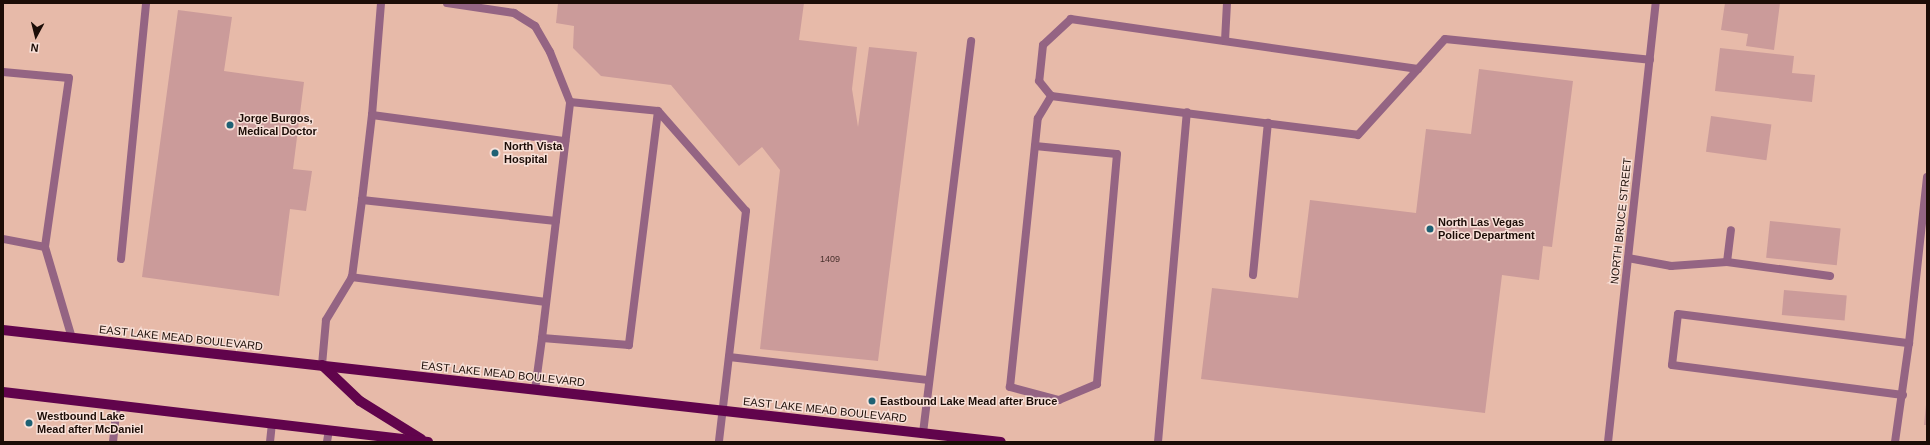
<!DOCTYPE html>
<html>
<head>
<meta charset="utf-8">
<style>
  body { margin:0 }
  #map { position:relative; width:1930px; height:445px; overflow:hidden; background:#e7baa9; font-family:Helvetica,sans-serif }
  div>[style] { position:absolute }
  .building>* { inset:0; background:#cb9b9a; transform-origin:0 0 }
  .service>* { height:8px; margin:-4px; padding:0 4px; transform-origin:4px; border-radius:4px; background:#946483 }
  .tertiary>* { height:8px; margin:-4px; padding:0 4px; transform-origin:4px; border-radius:4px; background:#946483 }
  .primary>* { height:10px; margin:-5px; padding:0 5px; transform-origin:5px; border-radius:5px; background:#61044c }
  .dots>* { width:11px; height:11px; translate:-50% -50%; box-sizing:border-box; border:2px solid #f8e0d8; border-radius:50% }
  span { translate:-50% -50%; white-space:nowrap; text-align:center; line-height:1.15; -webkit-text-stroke:3px #f8e0d8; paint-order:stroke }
  .number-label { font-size:9px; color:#48302c }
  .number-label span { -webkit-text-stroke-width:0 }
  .poi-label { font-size:11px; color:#1c0d07; font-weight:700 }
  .left { translate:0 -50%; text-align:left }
  .street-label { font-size:11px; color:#1c0d07 }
  .frame { position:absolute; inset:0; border:4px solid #1c0d07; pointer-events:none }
  .north { position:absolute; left:16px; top:16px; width:40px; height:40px; -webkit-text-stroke:3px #f8e0d8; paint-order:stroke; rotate:187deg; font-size:11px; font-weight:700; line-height:16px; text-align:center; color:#1c0d07 }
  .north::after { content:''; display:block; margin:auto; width:14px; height:18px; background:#1c0d07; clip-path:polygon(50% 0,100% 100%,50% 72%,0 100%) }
</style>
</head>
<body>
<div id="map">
  <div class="building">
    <div style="clip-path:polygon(558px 3px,804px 3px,799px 40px,857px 47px,852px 89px,858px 127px,869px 47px,917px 52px,878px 361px,760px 349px,780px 170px,762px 147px,739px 166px,671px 85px,601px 76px,573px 48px,574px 26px,556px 23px)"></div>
    <div style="clip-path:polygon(1725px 3px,1780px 3px,1774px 50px,1746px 46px,1748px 34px,1721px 30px)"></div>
    <div style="clip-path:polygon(178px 10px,232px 17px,224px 71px,304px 82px,293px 169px,312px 171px,306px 211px,290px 209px,279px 296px,142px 277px)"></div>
    <div style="clip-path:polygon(1720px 48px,1794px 56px,1792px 73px,1815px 75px,1812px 102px,1715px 91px)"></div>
    <div style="clip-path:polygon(1479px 69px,1573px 81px,1552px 247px,1543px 246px,1539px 280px,1502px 275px,1485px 413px,1201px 379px,1212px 288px,1298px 298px,1310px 200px,1416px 213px,1426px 129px,1471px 134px)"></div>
    <div style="left:1711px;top:116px;width:61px;height:36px;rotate:8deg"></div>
    <div style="left:1770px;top:221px;width:71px;height:37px;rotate:6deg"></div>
    <div style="left:1784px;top:290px;width:63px;height:25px;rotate:5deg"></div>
    <div style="clip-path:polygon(1926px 405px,1927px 405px,1927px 425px,1924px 425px)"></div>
  </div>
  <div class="service">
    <div style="left:447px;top:3px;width:68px;rotate:8.5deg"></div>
    <div style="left:514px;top:13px;width:25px;rotate:32deg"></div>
    <div style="left:535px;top:26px;width:30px;rotate:60deg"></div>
    <div style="left:550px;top:52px;width:54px;rotate:68.2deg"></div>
    <div style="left:1225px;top:41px;width:38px;rotate:-87deg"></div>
    <div style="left:1418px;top:69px;width:351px;rotate:-171.8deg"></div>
    <div style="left:1071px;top:19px;width:38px;rotate:137deg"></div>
    <div style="left:1043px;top:45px;width:36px;rotate:96deg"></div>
    <div style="left:1039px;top:81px;width:19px;rotate:51deg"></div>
    <div style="left:1051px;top:96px;width:309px;rotate:7.2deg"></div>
    <div style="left:1358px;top:135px;width:89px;rotate:-47.7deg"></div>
    <div style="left:1418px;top:69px;width:40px;rotate:-48deg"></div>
    <div style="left:1445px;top:39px;width:206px;rotate:5.8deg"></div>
    <div style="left:3px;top:72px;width:66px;rotate:5.2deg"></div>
    <div style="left:69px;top:78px;width:171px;rotate:98.1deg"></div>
    <div style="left:45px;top:247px;width:43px;rotate:-169.2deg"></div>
    <div style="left:570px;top:102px;width:88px;rotate:5.8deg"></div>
    <div style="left:658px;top:111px;width:236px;rotate:97.1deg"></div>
    <div style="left:629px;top:345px;width:87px;rotate:-175.4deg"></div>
    <div style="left:542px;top:338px;width:238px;rotate:-83.2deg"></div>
    <div style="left:658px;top:111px;width:133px;rotate:48.7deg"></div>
    <div style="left:746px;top:211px;width:233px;rotate:96.7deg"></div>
    <div style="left:372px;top:115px;width:112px;rotate:-85.4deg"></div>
    <div style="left:1035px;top:146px;width:82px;rotate:5.6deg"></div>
    <div style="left:1117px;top:154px;width:231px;rotate:95deg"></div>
    <div style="left:1097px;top:384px;width:41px;rotate:157.2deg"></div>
    <div style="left:1059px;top:400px;width:51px;rotate:-165.1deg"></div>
    <div style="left:1010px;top:387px;width:270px;rotate:-84.1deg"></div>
    <div style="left:1038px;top:118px;width:26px;rotate:-59deg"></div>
    <div style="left:362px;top:200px;width:86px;rotate:-83.3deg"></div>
    <div style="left:372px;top:115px;width:195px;rotate:7.7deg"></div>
    <div style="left:45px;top:247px;width:95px;rotate:73.5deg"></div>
    <div style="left:1628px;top:258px;width:44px;rotate:10.5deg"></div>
    <div style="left:1671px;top:266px;width:56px;rotate:-4.1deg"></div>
    <div style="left:1727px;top:262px;width:104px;rotate:7.7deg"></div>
    <div style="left:121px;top:259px;width:257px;rotate:-84.4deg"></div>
    <div style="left:1727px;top:262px;width:32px;rotate:-83deg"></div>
    <div style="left:1253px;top:275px;width:153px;rotate:-84.4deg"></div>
    <div style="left:546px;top:302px;width:196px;rotate:-172.7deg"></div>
    <div style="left:352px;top:277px;width:78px;rotate:-82.6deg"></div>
    <div style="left:362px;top:200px;width:195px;rotate:6.2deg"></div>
    <div style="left:729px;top:357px;width:201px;rotate:6.6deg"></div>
    <div style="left:322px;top:365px;width:45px;rotate:-84.9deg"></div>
    <div style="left:326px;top:320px;width:50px;rotate:-58.8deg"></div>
    <div style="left:535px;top:390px;width:52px;rotate:-82.3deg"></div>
    <div style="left:1903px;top:395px;width:233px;rotate:-172.6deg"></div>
    <div style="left:1672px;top:365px;width:51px;rotate:-83.3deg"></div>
    <div style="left:1678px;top:314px;width:233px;rotate:7.2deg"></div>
    <div style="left:923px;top:433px;width:395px;rotate:-83deg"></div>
    <div style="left:113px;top:442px;width:37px;rotate:-84deg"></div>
    <div style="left:270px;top:442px;width:18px;rotate:-84deg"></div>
    <div style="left:327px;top:442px;width:12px;rotate:-81deg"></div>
    <div style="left:1158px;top:442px;width:331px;rotate:-85deg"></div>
    <div style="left:1895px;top:442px;width:100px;rotate:-82deg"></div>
    <div style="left:1909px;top:343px;width:167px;rotate:-83.8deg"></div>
  </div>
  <div class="tertiary">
    <div style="left:1608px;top:442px;width:442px;rotate:-83.8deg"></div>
  </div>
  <div class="primary">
    <div style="left:3px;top:330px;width:1004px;rotate:6.4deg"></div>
    <div style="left:322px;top:365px;width:52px;rotate:43.5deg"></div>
    <div style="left:360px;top:401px;width:72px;rotate:31.9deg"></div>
    <div style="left:3px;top:392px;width:428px;rotate:6.7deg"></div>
  </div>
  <div class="dots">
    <div style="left:230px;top:125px;background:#1e6174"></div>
    <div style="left:495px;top:153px;background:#1e6174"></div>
    <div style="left:1430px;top:229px;background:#1e6174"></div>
    <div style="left:872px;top:401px;background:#1e6174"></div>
    <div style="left:29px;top:423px;background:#1e6174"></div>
  </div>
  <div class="number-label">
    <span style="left:830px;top:259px">1409</span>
  </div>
  <div class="poi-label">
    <span class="left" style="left:238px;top:125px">Jorge Burgos,<br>Medical Doctor</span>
    <span class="left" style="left:504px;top:153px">North Vista<br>Hospital</span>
    <span class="left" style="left:1438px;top:229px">North Las Vegas<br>Police Department</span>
    <span class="left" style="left:880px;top:401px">Eastbound Lake Mead after Bruce</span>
    <span class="left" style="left:37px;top:423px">Westbound Lake<br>Mead after McDaniel</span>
  </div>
  <div class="street-label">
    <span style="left:1621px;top:221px;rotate:-84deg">NORTH BRUCE STREET</span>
    <span style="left:181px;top:338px;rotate:6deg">EAST LAKE MEAD BOULEVARD</span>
    <span style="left:503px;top:374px;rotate:6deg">EAST LAKE MEAD BOULEVARD</span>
    <span style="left:825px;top:410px;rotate:6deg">EAST LAKE MEAD BOULEVARD</span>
  </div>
  <div class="frame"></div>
  <div class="north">N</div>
</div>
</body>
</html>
